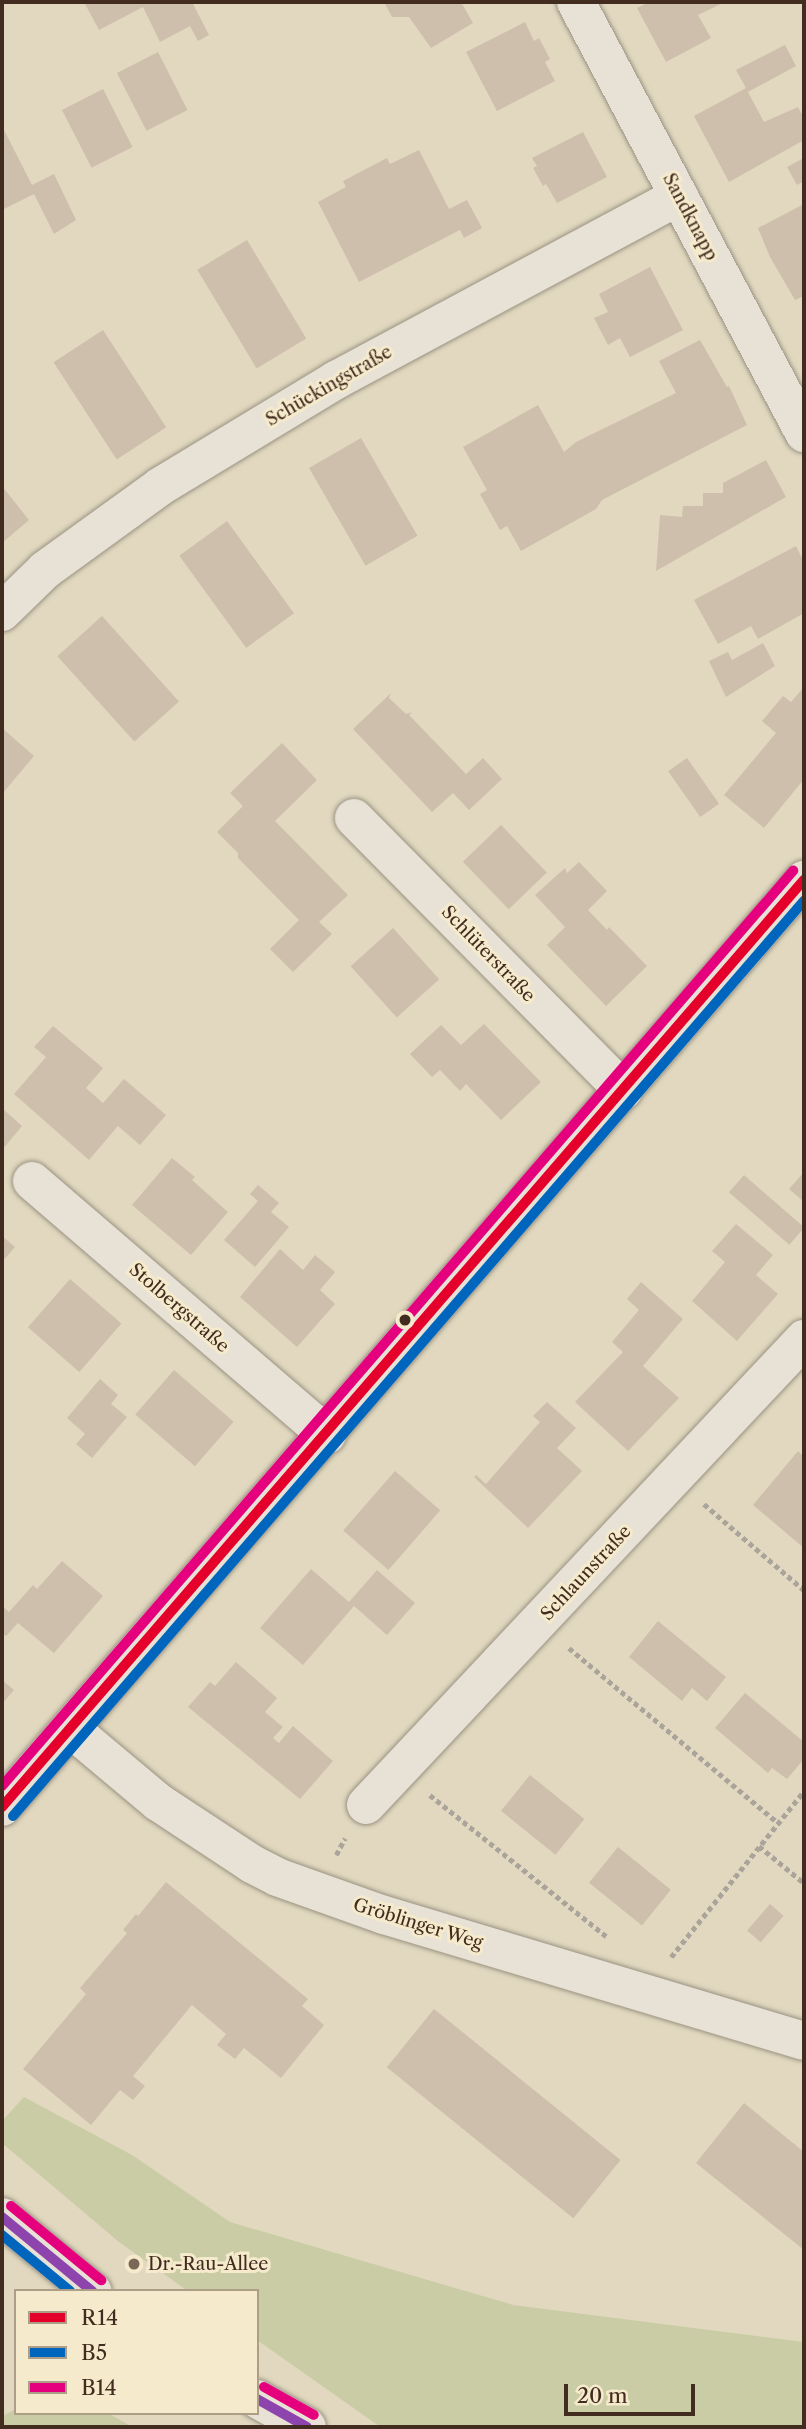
<!DOCTYPE html>
<html>
<head>
<meta charset="utf-8">
<style>
  body { margin:0 }
  #map { position:relative; width:806px; height:2429px; overflow:hidden; background:#e1d8bf; font-family:"Libre Caslon Text",serif }
  div>[style] { position:absolute }
  .green>* { inset:0; background:#c9cca4 }
  .building>* { inset:0; background:#cebfac; transform-origin:0 0 }
  .path>* { height:4.5px; margin-top:-2.25px; transform-origin:0; background:repeating-linear-gradient(90deg,#aba49a 0 5px,transparent 0 8.5px) }
  .roads { filter:drop-shadow(0 0 2px #9a9282) drop-shadow(0 0 2px #9a9282) }
  .minor>* { height:38px; margin:-19px; padding:0 19px; transform-origin:19px; border-radius:19px; background:#e7e2d5 }
  .bus-1>* { height:10px; margin:-5px; padding:0 5px; transform-origin:5px; border-radius:5px; background:#e4002b }
  .bus-2>* { height:10px; margin:-5px; padding:0 5px; transform-origin:5px; border-radius:5px; background:#0065bd }
  .bus-3>* { height:10px; margin:-5px; padding:0 5px; transform-origin:5px; border-radius:5px; background:#e5007d }
  .bus-4>* { height:10px; margin:-5px; padding:0 5px; transform-origin:5px; border-radius:5px; background:#8e44ad }
  .dots>* { width:19px; height:19px; translate:-50% -50%; box-sizing:border-box; border:4px solid #f5eacc; border-radius:50% }
  span { translate:-50% -50%; white-space:nowrap; text-align:center; line-height:1.15; -webkit-text-stroke:6px #f5eacc; paint-order:stroke }
  .street-label { font-size:18px; color:#422c1f }
  .poi-label { font-size:18px; color:#422c1f }
  .left { translate:0 -50%; text-align:left }
  .frame { position:absolute; inset:0; border:4px solid #422c1f; pointer-events:none }
  .legend { position:absolute; left:14px; top:2289px; width:245px; height:126px; box-sizing:border-box; background:#f5eacc; border:2px solid #ad9e87; margin:0; padding:9px 12px; list-style:none; font-size:21px; color:#422c1f }
  .legend li { display:flex; align-items:center; gap:14px; height:35px }
  .legend b { width:35px; border:2px solid #ad9e87 }
  .scale { position:absolute; left:564px; top:2384px; width:131px; height:32px; box-sizing:border-box; border:4px solid #422c1f; border-top:0; padding-left:9px; font-size:21px; line-height:24px; white-space:nowrap; color:#422c1f; -webkit-text-stroke:5px #f5eacc; paint-order:stroke }
</style>
</head>
<body>
<div id="map">
  <div class="green">
    <div style="clip-path:polygon(24px 2097px,132px 2155px,230px 2222px,513px 2305px,804px 2342px,804px 2427px,379px 2426px,257px 2340px,257px 2291px,188px 2291px,119px 2242px,2px 2143px,2px 2121px)"></div>
    <div style="clip-path:polygon(16px 2409px,16px 2413px,108px 2413px,132px 2427px,2px 2427px,2px 2416px)"></div>
  </div>
  <div class="building">
    <div style="clip-path:polygon(84px 2px,192px 2px,209px 35px,198px 41px,190px 26px,160px 42px,143px 7px,99px 30px)"></div>
    <div style="clip-path:polygon(384px 2px,461px 2px,473px 23px,431px 48px,409px 17px,392px 17px)"></div>
    <div style="clip-path:polygon(649px 2px,725px 2px,698px 15px,711px 38px,666px 62px,637px 8px)"></div>
    <div style="clip-path:polygon(525px 22px,534px 41px,539px 38px,550px 59px,545px 62px,555px 81px,497px 111px,466px 52px)"></div>
    <div style="clip-path:polygon(785px 45px,796px 66px,748px 92px,764px 122px,798px 107px,804px 118px,804px 140px,729px 182px,694px 116px,746px 88px,736px 70px)"></div>
    <div style="left:158px;top:52px;width:65px;height:46px;rotate:63deg"></div>
    <div style="left:103px;top:89px;width:65px;height:46px;rotate:63deg"></div>
    <div style="clip-path:polygon(4px 130px,32px 185px,54px 174px,76px 220px,54px 234px,34px 194px,2px 210px)"></div>
    <div style="clip-path:polygon(583px 132px,607px 177px,557px 203px,546px 184px,543px 186px,533px 168px,537px 166px,532px 158px)"></div>
    <div style="clip-path:polygon(419px 150px,449px 209px,467px 200px,482px 228px,464px 238px,460px 230px,359px 282px,318px 202px,346px 187px,343px 181px,387px 158px,390px 164px)"></div>
    <div style="clip-path:polygon(804px 158px,804px 181px,797px 185px,787px 167px)"></div>
    <div style="clip-path:polygon(804px 204px,804px 296px,795px 300px,770px 257px,758px 228px)"></div>
    <div style="left:247px;top:240px;width:115px;height:58px;rotate:59deg"></div>
    <div style="clip-path:polygon(650px 267px,683px 330px,630px 357px,620px 338px,608px 345px,594px 318px,608px 312px,599px 294px)"></div>
    <div style="left:103px;top:330px;width:116px;height:59px;rotate:57deg"></div>
    <div style="clip-path:polygon(700px 340px,727px 387px,729px 386px,747px 425px,602px 500px,596px 509px,521px 551px,507px 526px,500px 530px,480px 494px,487px 490px,463px 447px,538px 405px,564px 452px,576px 442px,676px 393px,659px 361px)"></div>
    <div style="left:361px;top:438px;width:113px;height:60px;rotate:60deg"></div>
    <div style="clip-path:polygon(766px 460px,786px 497px,656px 571px,660px 515px,682px 517px,683px 506px,703px 506px,703px 493px,723px 493px,723px 483px)"></div>
    <div style="clip-path:polygon(2px 486px,29px 520px,2px 543px)"></div>
    <div style="left:227px;top:521px;width:114px;height:59px;rotate:54deg"></div>
    <div style="clip-path:polygon(796px 546px,804px 562px,804px 613px,758px 639px,751px 626px,718px 644px,694px 600px)"></div>
    <div style="left:102px;top:616px;width:115px;height:60px;rotate:48deg"></div>
    <div style="clip-path:polygon(763px 643px,775px 666px,726px 697px,709px 661px,728px 652px,732px 660px)"></div>
    <div style="clip-path:polygon(804px 687px,804px 779px,764px 828px,724px 795px,776px 733px,762px 721px,783px 696px,791px 702px)"></div>
    <div style="clip-path:polygon(391px 693px,389px 698px,406px 714px,412px 712px,409px 715px,466px 774px,483px 758px,502px 779px,469px 810px,453px 793px,432px 812px,353px 729px)"></div>
    <div style="clip-path:polygon(2px 728px,34px 756px,2px 794px)"></div>
    <div style="clip-path:polygon(282px 743px,317px 780px,275px 821px,348px 895px,319px 922px,332px 934px,293px 972px,270px 949px,299px 920px,238px 858px,238px 853px,217px 832px,243px 806px,230px 793px)"></div>
    <div style="left:687px;top:758px;width:56px;height:23px;rotate:55deg"></div>
    <div style="left:501px;top:825px;width:66px;height:53px;rotate:46deg"></div>
    <div style="clip-path:polygon(579px 862px,607px 891px,588px 910px,607px 930px,609px 927px,647px 966px,606px 1006px,547px 945px,565px 927px,535px 895px,565px 868px,567px 873px)"></div>
    <div style="left:393px;top:928px;width:69px;height:57px;rotate:48deg"></div>
    <div style="clip-path:polygon(484px 1024px,541px 1082px,501px 1120px,466px 1084px,460px 1091px,440px 1070px,432px 1077px,410px 1054px,441px 1025px,461px 1045px)"></div>
    <div style="clip-path:polygon(53px 1026px,103px 1068px,86px 1088px,103px 1103px,124px 1079px,166px 1115px,140px 1145px,118px 1126px,89px 1160px,14px 1094px,46px 1057px,34px 1047px)"></div>
    <div style="clip-path:polygon(2px 1108px,22px 1126px,2px 1150px)"></div>
    <div style="clip-path:polygon(172px 1158px,195px 1177px,192px 1180px,228px 1212px,191px 1255px,132px 1205px)"></div>
    <div style="clip-path:polygon(804px 1172px,804px 1202px,789px 1189px)"></div>
    <div style="left:744px;top:1175px;width:80px;height:23px;rotate:41deg"></div>
    <div style="clip-path:polygon(258px 1185px,279px 1203px,271px 1212px,289px 1227px,255px 1267px,224px 1240px,258px 1201px,250px 1194px)"></div>
    <div style="clip-path:polygon(736px 1224px,773px 1255px,756px 1275px,778px 1294px,737px 1341px,692px 1301px,725px 1262px,712px 1251px)"></div>
    <div style="clip-path:polygon(2px 1236px,15px 1247px,2px 1262px)"></div>
    <div style="clip-path:polygon(280px 1249px,303px 1270px,315px 1255px,335px 1272px,320px 1290px,335px 1304px,297px 1347px,240px 1297px)"></div>
    <div style="left:70px;top:1279px;width:68px;height:64px;rotate:41deg"></div>
    <div style="clip-path:polygon(641px 1282px,683px 1319px,643px 1366px,679px 1398px,628px 1451px,575px 1402px,623px 1352px,612px 1342px,639px 1310px,627px 1299px)"></div>
    <div style="left:174px;top:1370px;width:79px;height:59px;rotate:41deg"></div>
    <div style="clip-path:polygon(100px 1379px,118px 1395px,111px 1404px,127px 1417px,92px 1458px,76px 1444px,85px 1434px,67px 1418px)"></div>
    <div style="clip-path:polygon(547px 1402px,576px 1428px,557px 1448px,582px 1471px,528px 1528px,474px 1477px,476px 1475px,486px 1484px,540px 1422px,533px 1416px)"></div>
    <div style="clip-path:polygon(798px 1451px,804px 1457px,804px 1548px,753px 1505px)"></div>
    <div style="left:395px;top:1471px;width:60px;height:79px;rotate:41deg"></div>
    <div style="clip-path:polygon(62px 1561px,103px 1596px,54px 1653px,18px 1623px,6px 1636px,2px 1633px,2px 1606px,9px 1612px,33px 1585px,37px 1589px)"></div>
    <div style="clip-path:polygon(311px 1569px,349px 1602px,377px 1570px,415px 1603px,387px 1635px,354px 1606px,303px 1665px,260px 1628px)"></div>
    <div style="clip-path:polygon(658px 1621px,726px 1677px,707px 1701px,692px 1688px,682px 1701px,629px 1657px)"></div>
    <div style="clip-path:polygon(236px 1662px,277px 1698px,265px 1712px,283px 1727px,273px 1738px,279px 1743px,293px 1726px,333px 1761px,300px 1799px,188px 1707px,210px 1682px,215px 1686px)"></div>
    <div style="clip-path:polygon(2px 1680px,14px 1690px,2px 1704px)"></div>
    <div style="clip-path:polygon(745px 1693px,804px 1742px,804px 1759px,787px 1779px,772px 1768px,768px 1773px,715px 1728px)"></div>
    <div style="left:530px;top:1775px;width:70px;height:46px;rotate:39deg"></div>
    <div style="left:618px;top:1847px;width:68px;height:46px;rotate:39deg"></div>
    <div style="clip-path:polygon(166px 1882px,308px 1999px,302px 2006px,324px 2025px,281px 2078px,244px 2048px,235px 2059px,217px 2045px,226px 2034px,192px 2005px,133px 2076px,145px 2086px,133px 2100px,120px 2090px,91px 2125px,23px 2069px,86px 1994px,80px 1988px,127px 1933px,123px 1930px,136px 1914px,138px 1916px)"></div>
    <div style="left:770px;top:1904px;width:18px;height:35px;rotate:41deg"></div>
    <div style="left:434px;top:2009px;width:240px;height:75px;rotate:39deg"></div>
    <div style="clip-path:polygon(744px 2103px,804px 2152px,804px 2250px,696px 2163px)"></div>
  </div>
  <div class="path">
    <div style="left:704px;top:1504px;width:132px;rotate:40.7deg"></div>
    <div style="left:569px;top:1648px;width:271px;rotate:39.9deg"></div>
    <div style="left:430px;top:1795px;width:226px;rotate:38.7deg"></div>
    <div style="left:759px;top:1846px;width:58px;rotate:39.4deg"></div>
    <div style="left:336px;top:1855px;width:19px;rotate:-62deg"></div>
    <div style="left:671px;top:1957px;width:213px;rotate:-51.3deg"></div>
  </div>
  <div class="roads">
    <div class="minor">
      <div style="left:576px;top:2px;width:488px;rotate:62.1deg"></div>
      <div style="left:2px;top:612px;width:60px;rotate:-44.3deg"></div>
      <div style="left:45px;top:570px;width:143px;rotate:-35.9deg"></div>
      <div style="left:161px;top:486px;width:205px;rotate:-31.2deg"></div>
      <div style="left:336px;top:380px;width:389px;rotate:-28.2deg"></div>
      <div style="left:354px;top:818px;width:383px;rotate:45.3deg"></div>
      <div style="left:32px;top:1181px;width:389px;rotate:40.7deg"></div>
      <div style="left:71px;top:1729px;width:114px;rotate:40deg"></div>
      <div style="left:158px;top:1802px;width:113px;rotate:33.4deg"></div>
      <div style="left:252px;top:1864px;width:28px;rotate:27deg"></div>
      <div style="left:277px;top:1877px;width:114px;rotate:19.6deg"></div>
      <div style="left:384px;top:1915px;width:438px;rotate:16.7deg"></div>
      <div style="left:366px;top:1805px;width:640px;rotate:-46.77deg"></div>
      <div style="left:2px;top:1807px;width:1226px;rotate:-49.14deg"></div>
      <div style="left:2px;top:2217px;width:117px;rotate:39.4deg"></div>
      <div style="left:257px;top:2399px;width:57px;rotate:29.2deg"></div>
    </div>
  </div>
  <div class="bus-1">
    <div style="left:2px;top:1807px;width:1226px;rotate:-49.14deg"></div>
  </div>
  <div class="bus-2">
    <div style="left:13px;top:1816px;width:1210px;rotate:-49.16deg"></div>
    <div style="left:2px;top:2235px;width:88px;rotate:39.5deg"></div>
  </div>
  <div class="bus-3">
    <div style="left:2px;top:1786px;width:1210px;rotate:-49.16deg"></div>
    <div style="left:11px;top:2206px;width:117px;rotate:39.4deg"></div>
    <div style="left:264px;top:2387px;width:57px;rotate:29.2deg"></div>
  </div>
  <div class="bus-4">
    <div style="left:2px;top:2217px;width:117px;rotate:39.4deg"></div>
    <div style="left:257px;top:2399px;width:57px;rotate:29.2deg"></div>
  </div>
  <div class="dots">
    <div style="left:405px;top:1320px;background:#422c1f"></div>
    <div style="left:134px;top:2264px;background:#7a6857"></div>
  </div>
  <div class="street-label">
    <span style="left:690px;top:217px;rotate:62deg">Sandknapp</span>
    <span style="left:329px;top:386px;rotate:-30deg">Schückingstraße</span>
    <span style="left:488px;top:954px;rotate:46deg">Schlüterstraße</span>
    <span style="left:179px;top:1308px;rotate:41deg">Stolbergstraße</span>
    <span style="left:586px;top:1573px;rotate:-47deg">Schlaunstraße</span>
    <span style="left:418px;top:1924px;rotate:17deg">Gröblinger Weg</span>
  </div>
  <div class="poi-label">
    <span class="left" style="left:148px;top:2264px">Dr.-Rau-Allee</span>
  </div>
  <div class="frame"></div>
  <ul class="legend">
  <li><b style="height:9px;background:#e4002b"></b>R14</li>
  <li><b style="height:9px;background:#0065bd"></b>B5</li>
  <li><b style="height:9px;background:#e5007d"></b>B14</li>
  </ul>
  <div class="scale">20 m</div>
</div>
</body>
</html>
